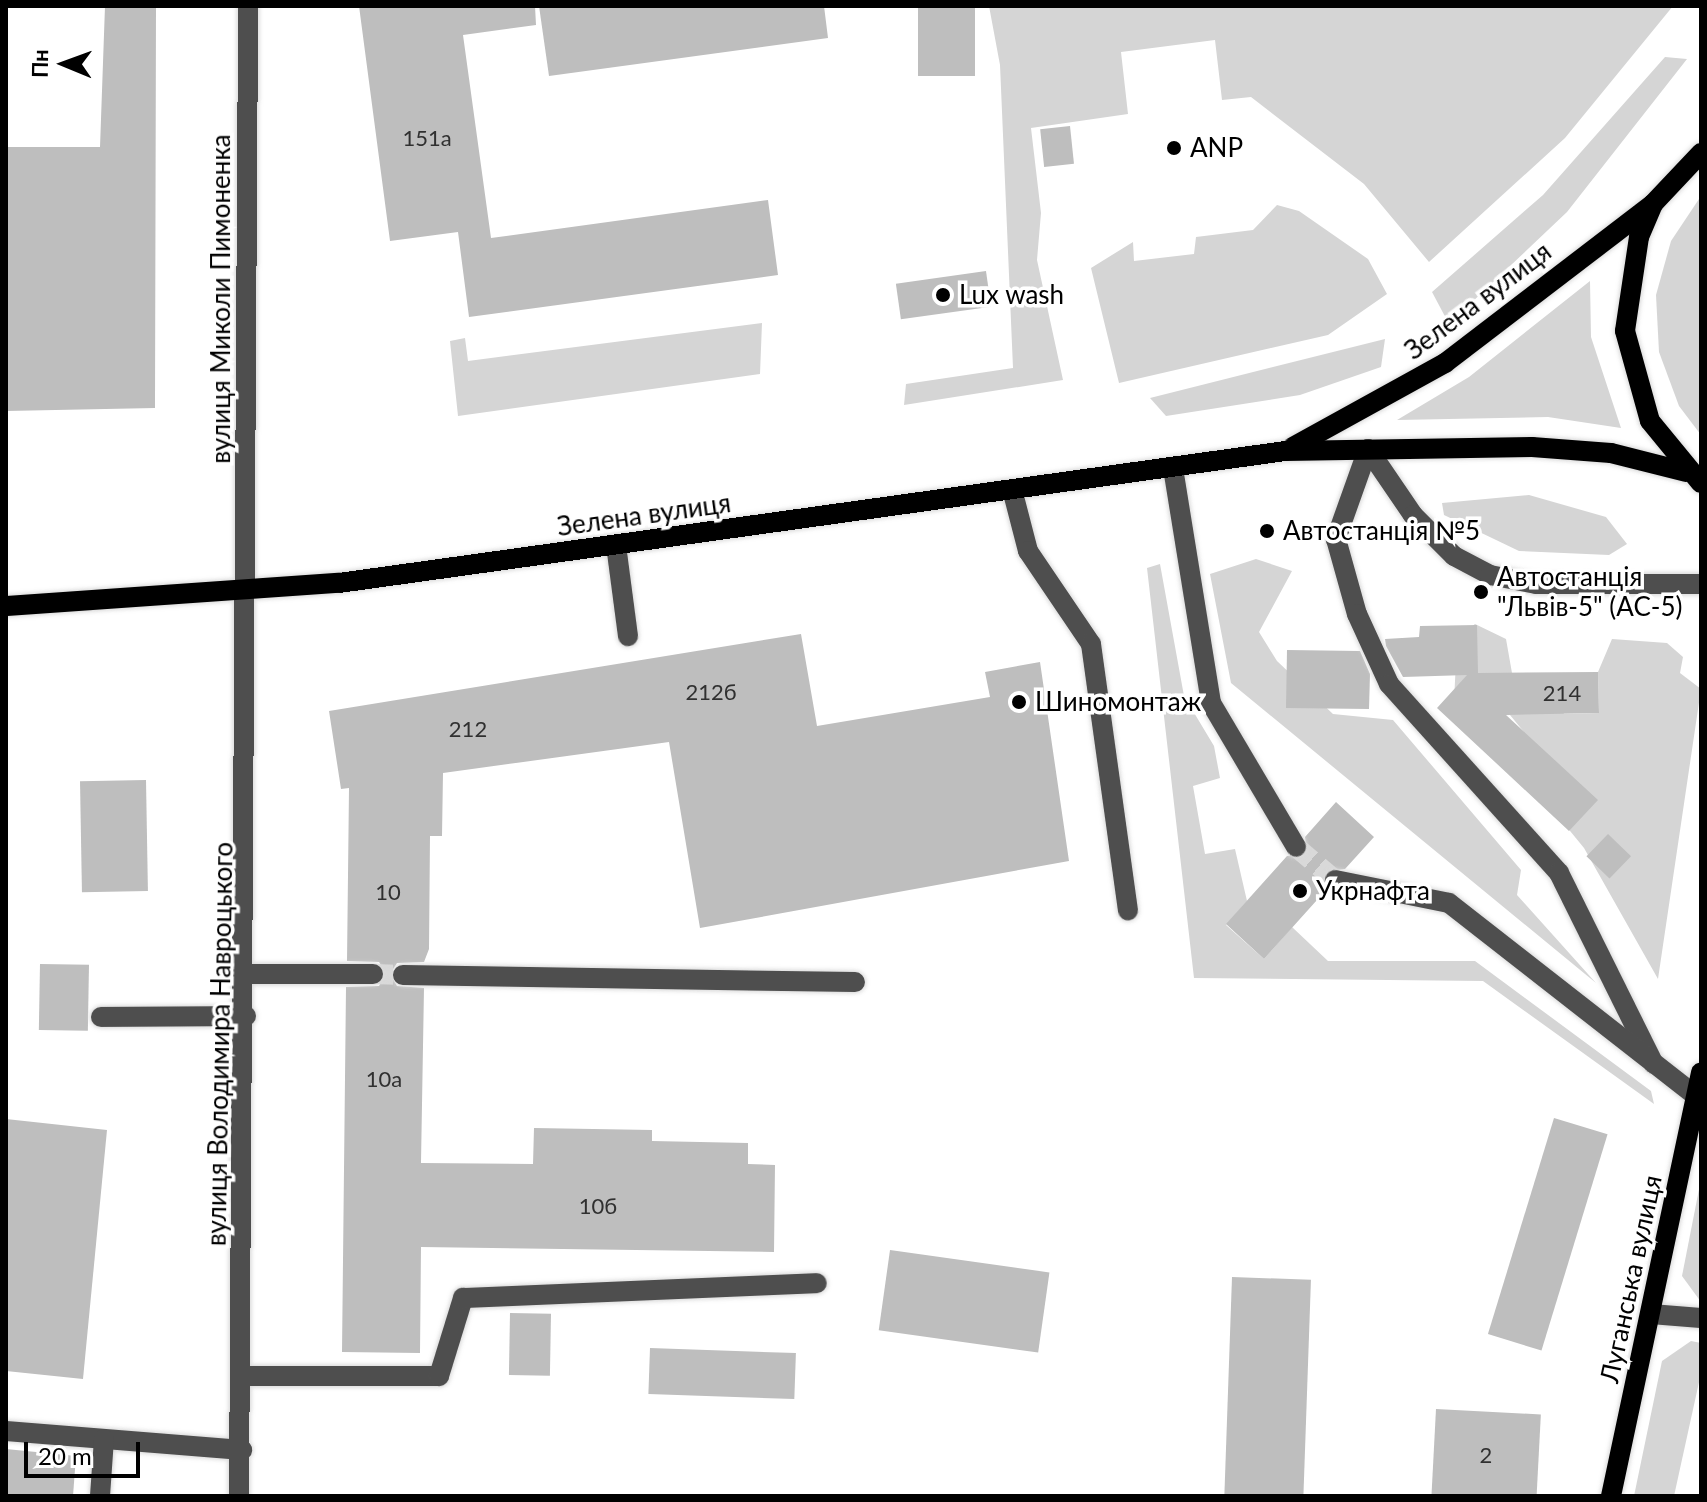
<!DOCTYPE html>
<html>
<head>
<meta charset="utf-8">
<style>
  body { margin:0 }
  #map { position:relative; width:1707px; height:1502px; overflow:hidden; background:#fff; font-family:Lato,sans-serif }
  div>[style] { position:absolute }
  .green>* { inset:0; background:#d5d5d5 }
  .building>* { inset:0; background:#bebebe; transform-origin:0 0 }
  .minor-tunnel>* { height:20px; margin-top:-10px; transform-origin:0; background:repeating-linear-gradient(90deg,#d9d9d9 0 20px,transparent 0 30px) }
  .roads { filter:drop-shadow(0 0 2px #dbdbdb) drop-shadow(0 0 2px #dbdbdb) }
  .minor>* { height:20px; margin:-10px; padding:0 10px; transform-origin:10px; border-radius:10px; background:#4e4e4e }
  .major>* { height:20px; margin:-10px; padding:0 10px; transform-origin:10px; border-radius:10px; background:#000 }
  .dots>* { width:22px; height:22px; translate:-50% -50%; box-sizing:border-box; border:4px solid #fff; border-radius:50% }
  span { translate:-50% -50%; white-space:nowrap; text-align:center; line-height:1.15; -webkit-text-stroke:7px #fff; paint-order:stroke }
  .number-label { font-size:22px; color:#303030 }
  .number-label span { -webkit-text-stroke-width:0 }
  .poi-label { font-size:26px; color:#000 }
  .left { translate:0 -50%; text-align:left }
  .street-label { font-size:26px; color:#000 }
  .frame { position:absolute; inset:0; border:8px solid #000; pointer-events:none }
  .north { position:absolute; left:24px; top:24px; width:80px; height:80px; -webkit-text-stroke:6px #fff; paint-order:stroke; rotate:271deg; font-size:22px; font-weight:700; line-height:32px; text-align:center; color:#000 }
  .north::after { content:''; display:block; margin:auto; width:28px; height:36px; background:#000; clip-path:polygon(50% 0,100% 100%,50% 72%,0 100%) }
  .scale { position:absolute; left:24px; top:1442px; width:116px; height:36px; box-sizing:border-box; border:4px solid #000; border-top:0; padding-left:10px; font-size:24px; line-height:28px; white-space:nowrap; color:#000; -webkit-text-stroke:6px #fff; paint-order:stroke }
</style>
</head>
<body>
<div id="map">
  <div class="green">
    <div style="clip-path:polygon(989px 6px,1673px 6px,1565px 138px,1429px 262px,1364px 184px,1251px 97px,1222px 100px,1215px 40px,1121px 52px,1128px 114px,1031px 128px,1041px 213px,1037px 260px,1063px 380px,904px 405px,906px 384px,1013px 368px,1000px 65px)"></div>
    <div style="clip-path:polygon(1665px 57px,1687px 59px,1567px 212px,1449px 324px,1432px 292px,1543px 195px)"></div>
    <div style="clip-path:polygon(1701px 196px,1701px 435px,1679px 406px,1659px 352px,1656px 295px,1671px 241px)"></div>
    <div style="clip-path:polygon(1277px 205px,1299px 211px,1368px 259px,1387px 294px,1328px 335px,1119px 383px,1091px 268px,1133px 242px,1134px 261px,1194px 254px,1196px 237px,1253px 230px)"></div>
    <div style="clip-path:polygon(1590px 281px,1591px 337px,1621px 428px,1548px 417px,1397px 420px,1469px 377px)"></div>
    <div style="clip-path:polygon(762px 323px,760px 374px,458px 416px,450px 341px,465px 338px,468px 361px)"></div>
    <div style="clip-path:polygon(1385px 339px,1381px 367px,1300px 395px,1166px 416px,1150px 398px)"></div>
    <div style="clip-path:polygon(1529px 495px,1606px 517px,1627px 544px,1609px 555px,1519px 551px,1444px 515px,1442px 503px)"></div>
    <div style="clip-path:polygon(1256px 559px,1292px 571px,1259px 632px,1277px 661px,1333px 714px,1393px 720px,1521px 870px,1517px 895px,1596px 983px,1231px 683px,1210px 574px)"></div>
    <div style="clip-path:polygon(1160px 564px,1184px 696px,1214px 746px,1220px 778px,1193px 786px,1205px 854px,1235px 849px,1247px 901px,1226px 925px,1264px 959px,1292px 927px,1328px 961px,1475px 961px,1651px 1091px,1654px 1104px,1483px 981px,1194px 978px,1147px 568px)"></div>
    <div style="clip-path:polygon(1475px 624px,1506px 639px,1512px 673px,1558px 694px,1564px 714px,1599px 713px,1598px 672px,1612px 639px,1667px 643px,1683px 657px,1680px 673px,1701px 689px,1658px 979px,1584px 848px,1507px 754px,1524px 732px,1510px 715px,1486px 716px,1454px 702px,1457px 639px)"></div>
    <div style="clip-path:polygon(1701px 1179px,1701px 1302px,1682px 1276px)"></div>
    <div style="clip-path:polygon(1691px 1341px,1701px 1343px,1701px 1373px,1674px 1496px,1634px 1496px,1662px 1361px)"></div>
  </div>
  <div class="building">
    <div style="clip-path:polygon(105px 6px,156px 6px,155px 408px,6px 411px,6px 147px,100px 147px)"></div>
    <div style="clip-path:polygon(359px 6px,535px 6px,536px 25px,463px 35px,491px 238px,768px 200px,778px 275px,469px 317px,458px 232px,390px 241px)"></div>
    <div style="clip-path:polygon(539px 6px,824px 6px,828px 38px,549px 76px)"></div>
    <div style="left:918px;top:6px;width:57px;height:70px"></div>
    <div style="left:1070px;top:126px;width:38px;height:30px;rotate:84deg"></div>
    <div style="left:986px;top:271px;width:36px;height:91px;rotate:82deg"></div>
    <div style="clip-path:polygon(1477px 625px,1478px 673px,1598px 672px,1599px 713px,1506px 715px,1598px 800px,1569px 831px,1437px 708px,1467px 675px,1403px 677px,1386px 646px,1385px 639px,1419px 637px,1420px 626px)"></div>
    <div style="clip-path:polygon(801px 634px,817px 726px,990px 697px,985px 672px,1040px 662px,1069px 861px,700px 928px,669px 742px,443px 773px,442px 836px,430px 836px,429px 949px,424px 962px,397px 963px,390px 974px,397px 986px,424px 988px,421px 1163px,533px 1164px,534px 1128px,652px 1130px,652px 1141px,748px 1143px,748px 1164px,775px 1165px,774px 1252px,421px 1247px,420px 1353px,342px 1352px,346px 987px,379px 986px,386px 973px,379px 962px,347px 961px,349px 788px,341px 789px,329px 711px)"></div>
    <div style="clip-path:polygon(1287px 650px,1360px 651px,1370px 674px,1369px 709px,1286px 708px)"></div>
    <div style="left:146px;top:780px;width:111px;height:66px;rotate:89deg"></div>
    <div style="clip-path:polygon(1336px 802px,1374px 837px,1345px 869px,1326px 871px,1326px 890px,1264px 959px,1226px 924px,1287px 856px,1307px 854px,1305px 837px)"></div>
    <div style="left:1608px;top:834px;width:32px;height:31px;rotate:44deg"></div>
    <div style="left:40px;top:964px;width:49px;height:66px;rotate:1deg"></div>
    <div style="left:1554px;top:1118px;width:56px;height:226px;rotate:17deg"></div>
    <div style="clip-path:polygon(6px 1119px,107px 1130px,83px 1379px,6px 1371px)"></div>
    <div style="left:890px;top:1250px;width:161px;height:81px;rotate:8deg"></div>
    <div style="left:1232px;top:1277px;width:79px;height:219px;rotate:2deg"></div>
    <div style="left:510px;top:1313px;width:41px;height:62px;rotate:1deg"></div>
    <div style="left:650px;top:1348px;width:146px;height:46px;rotate:2deg"></div>
    <div style="left:1436px;top:1409px;width:105px;height:87px;rotate:3deg"></div>
    <div style="clip-path:polygon(6px 1449px,76px 1456px,73px 1496px,6px 1496px)"></div>
  </div>
  <div class="minor-tunnel">
    <div style="left:1296px;top:847px;width:51px;rotate:40.2deg"></div>
    <div style="left:373px;top:974px;width:30px;rotate:2deg"></div>
  </div>
  <div class="roads">
    <div class="minor">
      <div style="left:1368px;top:449px;width:96px;rotate:109.6deg"></div>
      <div style="left:1336px;top:539px;width:78px;rotate:74.4deg"></div>
      <div style="left:1357px;top:614px;width:77px;rotate:65.4deg"></div>
      <div style="left:1389px;top:684px;width:254px;rotate:48deg"></div>
      <div style="left:1559px;top:873px;width:213px;rotate:63.6deg"></div>
      <div style="left:1368px;top:449px;width:80px;rotate:55.7deg"></div>
      <div style="left:1413px;top:515px;width:58px;rotate:45deg"></div>
      <div style="left:1454px;top:556px;width:41px;rotate:27.8deg"></div>
      <div style="left:1490px;top:575px;width:47px;rotate:11.1deg"></div>
      <div style="left:1536px;top:584px;width:165px"></div>
      <div style="left:1173px;top:468px;width:238px;rotate:80.8deg"></div>
      <div style="left:1211px;top:703px;width:167px;rotate:59.4deg"></div>
      <div style="left:1013px;top:493px;width:60px;rotate:75.5deg"></div>
      <div style="left:1028px;top:551px;width:112px;rotate:55.9deg"></div>
      <div style="left:1091px;top:644px;width:269px;rotate:82.1deg"></div>
      <div style="left:616px;top:545px;width:92px;rotate:82.5deg"></div>
      <div style="left:1335px;top:880px;width:116px;rotate:11.4deg"></div>
      <div style="left:1449px;top:903px;width:313px;rotate:38deg"></div>
      <div style="left:247px;top:974px;width:126px"></div>
      <div style="left:403px;top:975px;width:452px;rotate:0.9deg"></div>
      <div style="left:101px;top:1017px;width:145px;rotate:-0.4deg"></div>
      <div style="left:1651px;top:1314px;width:50px;rotate:4.6deg"></div>
      <div style="left:242px;top:1376px;width:197px"></div>
      <div style="left:439px;top:1376px;width:82px;rotate:-72.9deg"></div>
      <div style="left:463px;top:1298px;width:354px;rotate:-2.4deg"></div>
      <div style="left:6px;top:1431px;width:237px;rotate:4.6deg"></div>
      <div style="left:100px;top:1496px;width:57px;rotate:-86deg"></div>
      <div style="left:239px;top:1496px;width:1490px;rotate:-89.65deg"></div>
    </div>
    <div class="major">
      <div style="left:1701px;top:153px;width:70px;rotate:133.3deg"></div>
      <div style="left:1653px;top:204px;width:36px;rotate:113deg"></div>
      <div style="left:1639px;top:237px;width:95px;rotate:98.5deg"></div>
      <div style="left:1625px;top:331px;width:93px;rotate:74.5deg"></div>
      <div style="left:1650px;top:421px;width:80px;rotate:50.6deg"></div>
      <div style="left:1293px;top:447px;width:174px;rotate:-28.9deg"></div>
      <div style="left:1445px;top:363px;width:262px;rotate:-37.4deg"></div>
      <div style="left:6px;top:606px;width:334px;rotate:-4deg"></div>
      <div style="left:339px;top:583px;width:955px;rotate:-7.94deg"></div>
      <div style="left:1285px;top:451px;width:247px;rotate:-0.9deg"></div>
      <div style="left:1532px;top:447px;width:79px;rotate:4.3deg"></div>
      <div style="left:1611px;top:453px;width:77px;rotate:14.2deg"></div>
      <div style="left:1611px;top:1496px;width:433px;rotate:-78deg"></div>
    </div>
  </div>
  <div class="dots">
    <div style="left:1174px;top:148px;background:#000"></div>
    <div style="left:943px;top:295px;background:#000"></div>
    <div style="left:1267px;top:531px;background:#000"></div>
    <div style="left:1481px;top:592px;background:#000"></div>
    <div style="left:1019px;top:702px;background:#000"></div>
    <div style="left:1300px;top:891px;background:#000"></div>
  </div>
  <div class="number-label">
    <span style="left:427px;top:138px">151а</span>
    <span style="left:711px;top:692px">212б</span>
    <span style="left:1562px;top:693px">214</span>
    <span style="left:468px;top:729px">212</span>
    <span style="left:388px;top:892px">10</span>
    <span style="left:384px;top:1079px">10а</span>
    <span style="left:598px;top:1206px">10б</span>
    <span style="left:1486px;top:1455px">2</span>
  </div>
  <div class="poi-label">
    <span class="left" style="left:1190px;top:148px">ANP</span>
    <span class="left" style="left:959px;top:295px">Lux wash</span>
    <span class="left" style="left:1283px;top:531px">Автостанція №5</span>
    <span class="left" style="left:1497px;top:592px">Автостанція<br>"Львів-5" (АС-5)</span>
    <span class="left" style="left:1035px;top:702px">Шиномонтаж</span>
    <span class="left" style="left:1316px;top:891px">Укрнафта</span>
  </div>
  <div class="street-label">
    <span style="left:221px;top:299px;rotate:-90deg">вулиця Миколи Пимоненка</span>
    <span style="left:1478px;top:301px;rotate:-37deg">Зелена вулиця</span>
    <span style="left:644px;top:515px;rotate:-8deg">Зелена вулиця</span>
    <span style="left:220px;top:1044px;rotate:-89deg">вулиця Володимира Навроцького</span>
    <span style="left:1631px;top:1279px;rotate:-78deg">Луганська вулиця</span>
  </div>
  <div class="frame"></div>
  <div class="north">Пн</div>
  <div class="scale">20 m</div>
</div>
</body>
</html>
